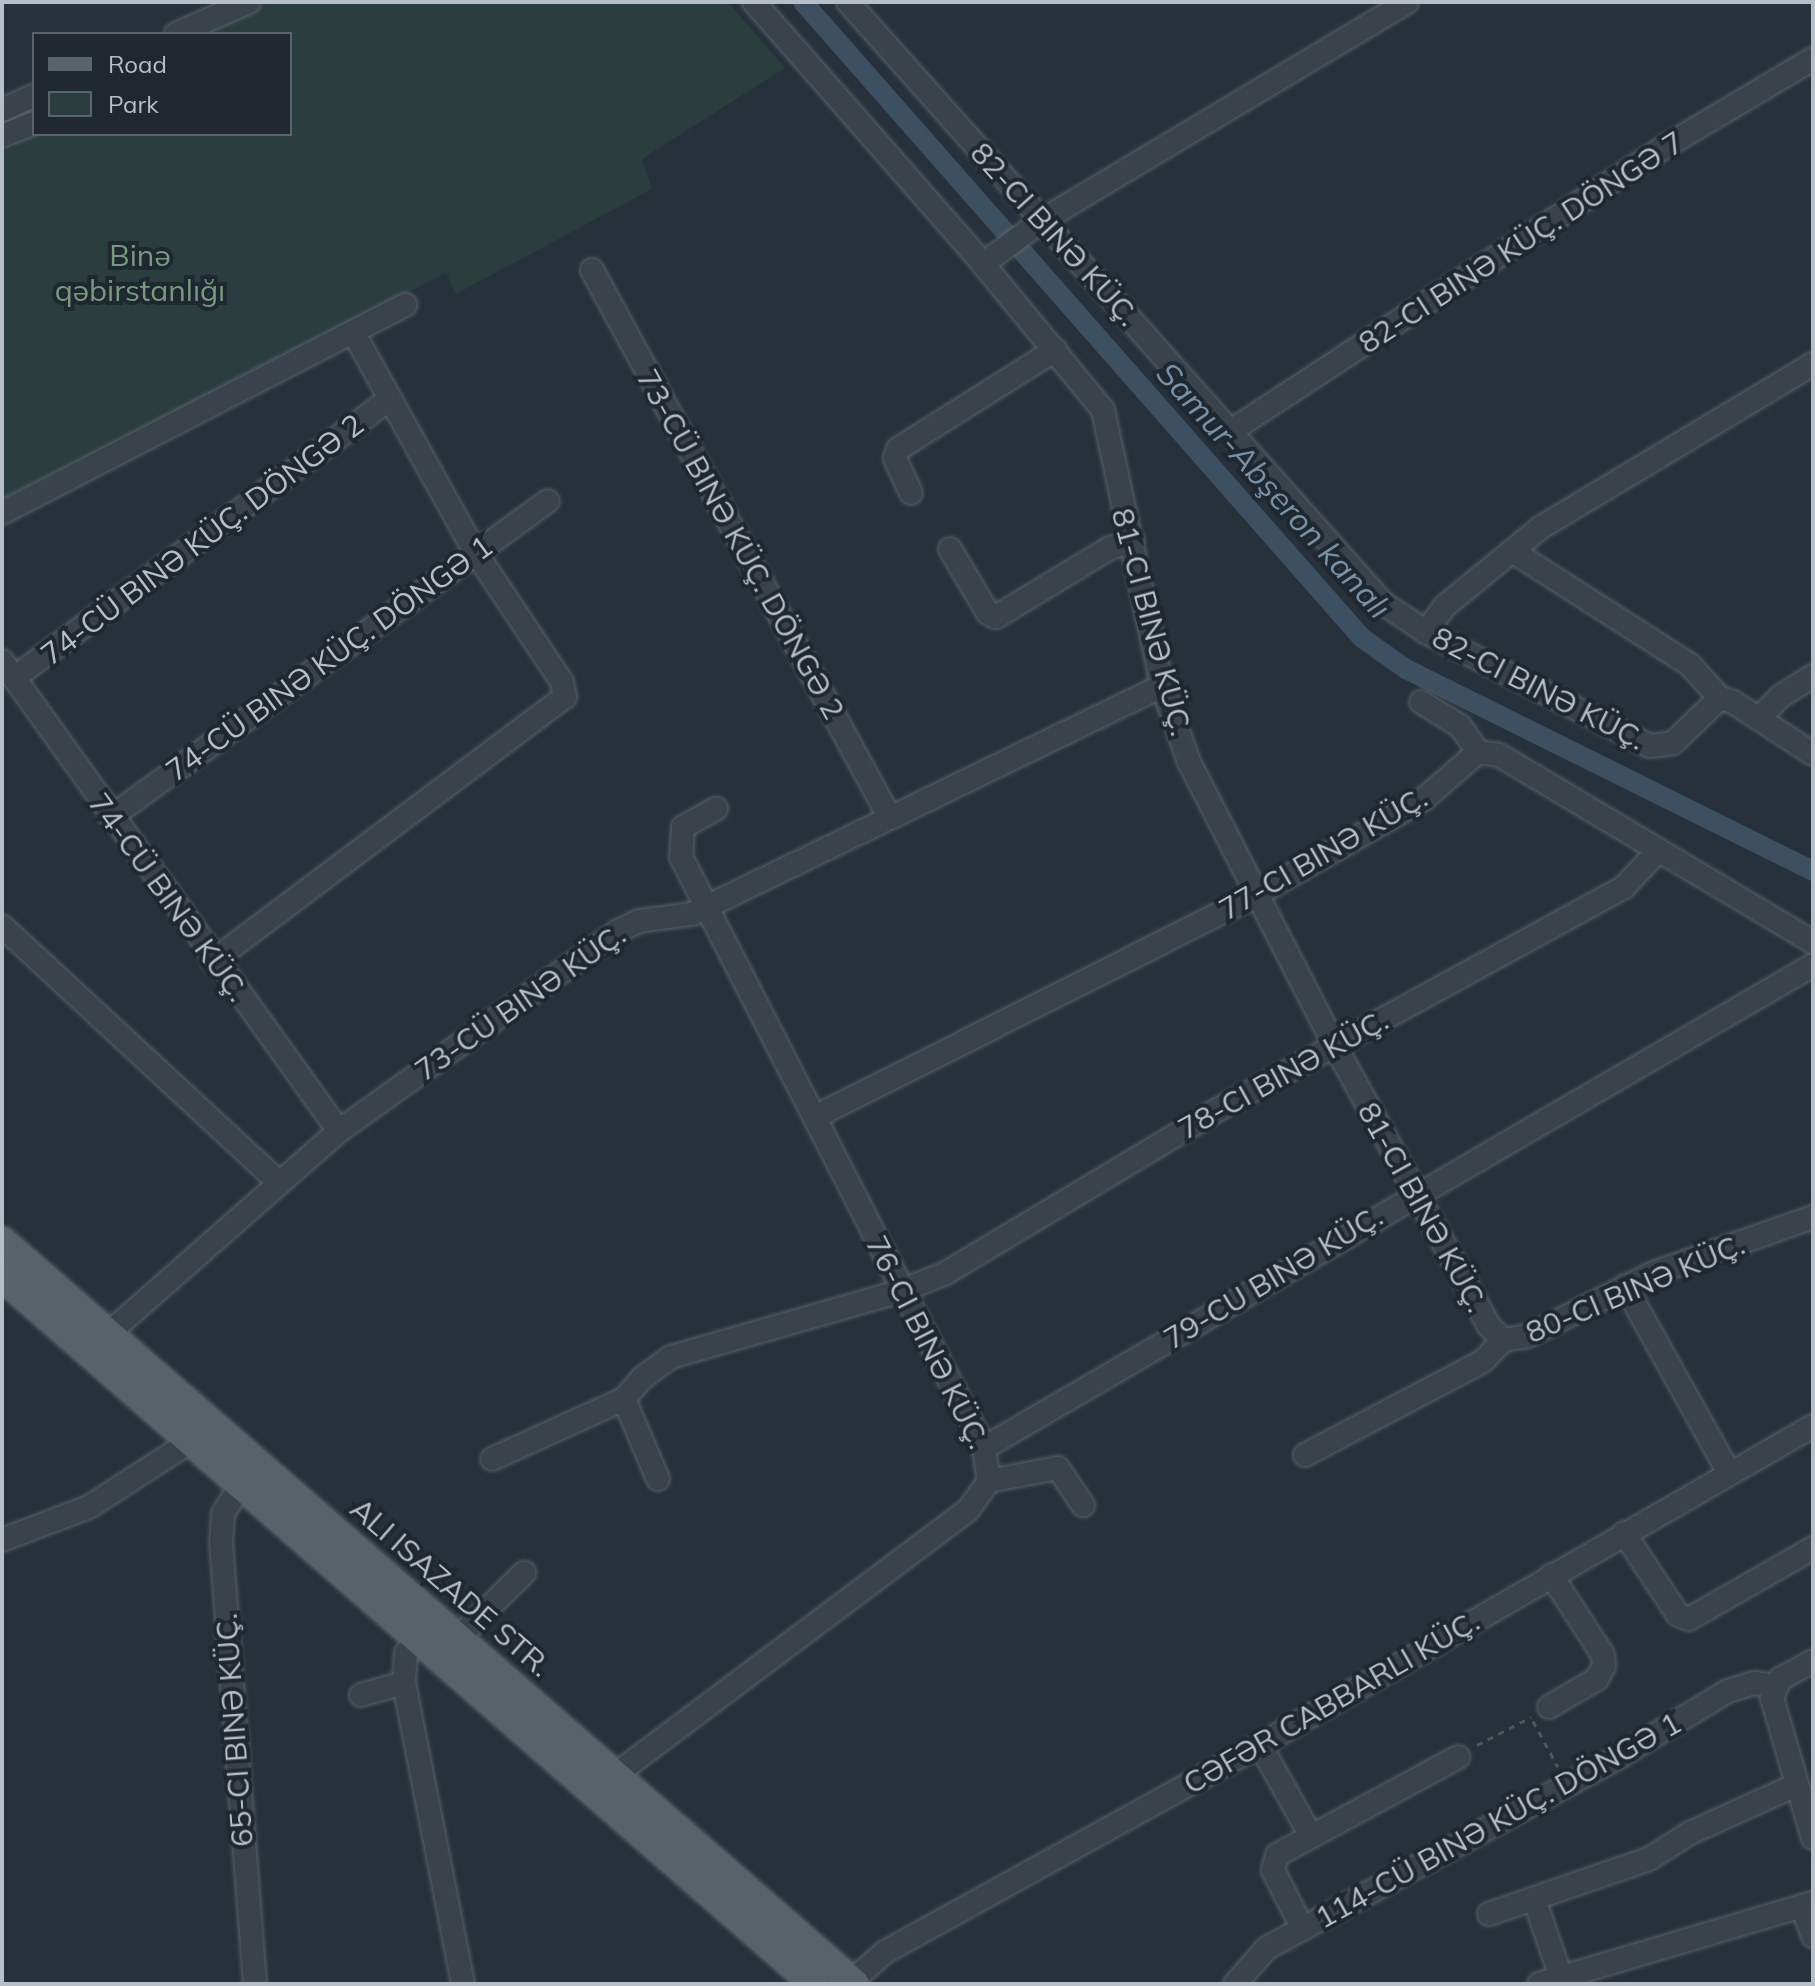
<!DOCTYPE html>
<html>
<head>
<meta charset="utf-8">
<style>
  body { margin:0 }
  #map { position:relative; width:1815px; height:1986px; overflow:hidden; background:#26313b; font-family:Mulish,sans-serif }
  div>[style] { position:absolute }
  .green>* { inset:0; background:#293e3d }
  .canal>* { height:20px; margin:-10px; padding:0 10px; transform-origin:10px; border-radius:10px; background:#3d5062 }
  .path>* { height:3px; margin-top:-1.5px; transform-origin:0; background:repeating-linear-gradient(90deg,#485a5b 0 6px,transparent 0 12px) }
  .roads { filter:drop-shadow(0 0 2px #586169) drop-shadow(0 0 2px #586169) }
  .minor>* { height:22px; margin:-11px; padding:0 11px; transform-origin:11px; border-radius:11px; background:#3a434b }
  .major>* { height:28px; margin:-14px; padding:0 14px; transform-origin:14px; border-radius:14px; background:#58626b }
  span { translate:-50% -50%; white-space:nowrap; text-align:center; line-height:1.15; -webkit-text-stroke:8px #1f2830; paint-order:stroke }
  .street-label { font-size:30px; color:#b6bec7 }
  .park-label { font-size:30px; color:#769a7b }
  .water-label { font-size:32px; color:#7991a7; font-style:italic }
  .frame { position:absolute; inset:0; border:4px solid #b6bec7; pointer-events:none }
  .legend { position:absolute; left:32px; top:32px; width:260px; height:104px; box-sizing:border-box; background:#1f2830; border:2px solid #5b646c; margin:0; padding:10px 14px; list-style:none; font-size:24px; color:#b6bec7 }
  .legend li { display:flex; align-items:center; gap:16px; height:40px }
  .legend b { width:40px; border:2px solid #5b646c }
</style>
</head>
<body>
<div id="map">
  <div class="green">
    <div style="clip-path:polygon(270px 2px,728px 2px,785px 68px,642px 159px,652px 189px,456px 294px,446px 273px,2px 499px,2px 152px,15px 146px,3px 116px,34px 103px,34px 134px,290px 134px,290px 34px,201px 34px)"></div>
  </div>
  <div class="canal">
    <div style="left:803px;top:2px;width:847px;rotate:48.69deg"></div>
    <div style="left:1362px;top:638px;width:54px;rotate:35.2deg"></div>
    <div style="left:1406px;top:669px;width:454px;rotate:26.4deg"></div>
  </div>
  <div class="path">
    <div style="left:1533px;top:1721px;width:52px;rotate:61.5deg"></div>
    <div style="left:1477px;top:1745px;width:61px;rotate:-27.4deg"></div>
  </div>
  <div class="roads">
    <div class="minor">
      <div style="left:754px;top:2px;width:348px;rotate:48.8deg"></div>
      <div style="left:983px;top:264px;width:189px;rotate:50.6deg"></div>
      <div style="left:1103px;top:410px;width:282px;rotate:77.9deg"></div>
      <div style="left:1162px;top:686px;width:81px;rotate:70.4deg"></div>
      <div style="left:1189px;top:762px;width:317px;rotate:62.8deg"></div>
      <div style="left:1334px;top:1044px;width:322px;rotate:61.2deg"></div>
      <div style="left:1489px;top:1326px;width:20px;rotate:45deg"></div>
      <div style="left:848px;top:2px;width:805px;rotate:48.33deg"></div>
      <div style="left:1383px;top:603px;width:52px;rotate:34deg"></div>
      <div style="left:1426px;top:632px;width:251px;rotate:27deg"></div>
      <div style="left:1650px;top:746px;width:23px;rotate:-7deg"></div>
      <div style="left:1673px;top:743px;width:65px;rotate:-43.8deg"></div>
      <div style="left:176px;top:34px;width:80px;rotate:-23.7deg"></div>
      <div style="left:2px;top:110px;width:35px;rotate:-24deg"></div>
      <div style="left:2px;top:136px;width:35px;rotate:-22deg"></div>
      <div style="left:983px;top:264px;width:74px;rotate:-36.3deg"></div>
      <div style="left:1043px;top:220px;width:424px;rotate:-30.9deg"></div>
      <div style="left:592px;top:270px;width:624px;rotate:61.46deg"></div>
      <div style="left:1231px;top:431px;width:516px;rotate:-33.23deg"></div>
      <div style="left:1663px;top:148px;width:174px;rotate:-30.7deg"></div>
      <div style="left:911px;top:493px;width:38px;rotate:-115deg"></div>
      <div style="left:895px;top:458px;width:9px;rotate:-72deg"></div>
      <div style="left:898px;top:449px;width:186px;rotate:-32.2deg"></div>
      <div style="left:2px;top:513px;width:454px;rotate:-27.3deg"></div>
      <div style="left:950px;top:549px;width:74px;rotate:59.3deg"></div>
      <div style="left:988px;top:613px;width:9px;rotate:27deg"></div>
      <div style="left:996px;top:617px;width:133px;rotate:-31.2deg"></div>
      <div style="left:1110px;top:548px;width:24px;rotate:-17deg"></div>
      <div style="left:1512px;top:551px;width:211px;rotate:32.6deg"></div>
      <div style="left:1690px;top:665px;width:45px;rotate:47.7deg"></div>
      <div style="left:1426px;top:632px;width:32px;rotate:-54deg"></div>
      <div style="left:1445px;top:606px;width:123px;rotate:-39.4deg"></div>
      <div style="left:1540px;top:528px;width:318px;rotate:-31deg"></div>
      <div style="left:2px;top:661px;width:578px;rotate:54.36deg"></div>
      <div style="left:14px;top:678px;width:468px;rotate:-36.6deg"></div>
      <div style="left:1720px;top:698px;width:14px;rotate:17deg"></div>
      <div style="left:1733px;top:702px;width:95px;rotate:33deg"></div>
      <div style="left:1421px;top:702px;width:46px;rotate:31.6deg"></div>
      <div style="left:1460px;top:726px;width:32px;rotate:55deg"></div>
      <div style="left:1759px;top:718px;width:31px;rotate:-45deg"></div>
      <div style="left:1781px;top:696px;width:38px;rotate:-32deg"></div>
      <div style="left:111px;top:817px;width:539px;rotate:-35.87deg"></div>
      <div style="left:2px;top:926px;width:375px;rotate:42.8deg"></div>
      <div style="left:213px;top:961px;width:440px;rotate:-36.9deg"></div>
      <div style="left:565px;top:697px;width:15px;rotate:-101deg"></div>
      <div style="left:562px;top:682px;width:159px;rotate:-123.7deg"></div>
      <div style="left:474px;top:550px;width:249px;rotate:-119deg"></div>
      <div style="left:815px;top:1117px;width:496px;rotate:-26.7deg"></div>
      <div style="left:1258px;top:894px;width:191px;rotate:-29.8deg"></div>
      <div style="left:1424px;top:799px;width:72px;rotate:-41deg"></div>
      <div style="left:1478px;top:752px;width:21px;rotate:8deg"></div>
      <div style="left:1499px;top:755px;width:365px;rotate:30.8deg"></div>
      <div style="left:1625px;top:1286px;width:214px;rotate:60.9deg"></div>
      <div style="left:109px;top:1333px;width:306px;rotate:-41.3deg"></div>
      <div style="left:339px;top:1131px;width:343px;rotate:-35.6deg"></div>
      <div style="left:618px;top:931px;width:23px;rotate:-25deg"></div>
      <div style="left:639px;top:921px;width:53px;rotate:-7.5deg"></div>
      <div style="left:692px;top:914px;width:522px;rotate:-25.88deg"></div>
      <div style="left:1503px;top:1340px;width:25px;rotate:-9deg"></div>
      <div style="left:1528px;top:1336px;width:141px;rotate:-26.6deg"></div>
      <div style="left:1654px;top:1273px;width:169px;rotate:-19.4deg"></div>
      <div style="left:624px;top:1399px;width:87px;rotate:67deg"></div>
      <div style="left:984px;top:1448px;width:959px;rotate:-30.23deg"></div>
      <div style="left:1305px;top:1455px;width:201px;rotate:-27.8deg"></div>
      <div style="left:1483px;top:1361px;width:29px;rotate:-46deg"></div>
      <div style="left:492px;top:1459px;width:145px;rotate:-24.4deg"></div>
      <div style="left:624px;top:1399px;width:28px;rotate:-49deg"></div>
      <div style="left:642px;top:1378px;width:36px;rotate:-36deg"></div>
      <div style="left:671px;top:1357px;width:242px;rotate:-16deg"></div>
      <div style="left:904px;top:1290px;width:45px;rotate:-22deg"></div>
      <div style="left:946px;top:1273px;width:316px;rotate:-31deg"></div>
      <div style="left:1217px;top:1110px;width:463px;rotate:-28.7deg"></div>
      <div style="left:1623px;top:888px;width:50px;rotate:-46.6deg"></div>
      <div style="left:989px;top:1481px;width:70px;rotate:-10.7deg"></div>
      <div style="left:1058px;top:1468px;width:45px;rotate:56deg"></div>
      <div style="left:242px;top:1483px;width:36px;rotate:122deg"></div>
      <div style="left:223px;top:1514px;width:28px;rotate:94deg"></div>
      <div style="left:221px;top:1542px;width:443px;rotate:85.6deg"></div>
      <div style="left:1624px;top:1533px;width:98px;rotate:56.6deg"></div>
      <div style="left:1678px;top:1615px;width:12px;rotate:20deg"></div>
      <div style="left:1689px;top:1619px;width:143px;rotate:-29.8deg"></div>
      <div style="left:2px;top:1540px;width:93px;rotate:-20.8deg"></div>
      <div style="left:89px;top:1507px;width:124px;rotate:-32.8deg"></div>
      <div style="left:458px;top:1638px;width:93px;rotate:-44.6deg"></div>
      <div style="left:417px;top:1639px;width:18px;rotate:128deg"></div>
      <div style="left:406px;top:1653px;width:30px;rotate:94deg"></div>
      <div style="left:404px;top:1683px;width:307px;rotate:78.9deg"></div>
      <div style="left:1813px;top:1661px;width:38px;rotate:151deg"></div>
      <div style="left:1780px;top:1679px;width:21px;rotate:113deg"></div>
      <div style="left:1772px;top:1698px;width:146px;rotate:73.7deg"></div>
      <div style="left:361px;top:1695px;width:45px;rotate:-15.6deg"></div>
      <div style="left:1549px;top:1707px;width:56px;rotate:-30.3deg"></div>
      <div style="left:1597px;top:1679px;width:15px;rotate:-62deg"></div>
      <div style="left:1604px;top:1666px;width:11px;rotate:-95deg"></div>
      <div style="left:1603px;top:1655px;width:95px;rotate:-123deg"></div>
      <div style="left:1260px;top:1745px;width:104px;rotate:60.7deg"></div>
      <div style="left:615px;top:1775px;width:441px;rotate:-36.9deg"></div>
      <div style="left:968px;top:1510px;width:36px;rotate:-54deg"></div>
      <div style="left:989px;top:1481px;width:33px;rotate:-99deg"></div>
      <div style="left:984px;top:1448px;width:664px;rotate:-117.14deg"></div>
      <div style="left:681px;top:857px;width:30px;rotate:-86deg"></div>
      <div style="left:683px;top:827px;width:38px;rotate:-29deg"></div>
      <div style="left:1534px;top:1899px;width:83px;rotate:70.9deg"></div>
      <div style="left:1813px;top:1903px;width:11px;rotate:165deg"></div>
      <div style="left:1802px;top:1906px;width:32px;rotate:70deg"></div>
      <div style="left:1489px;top:1914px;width:169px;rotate:-19deg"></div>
      <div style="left:1649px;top:1859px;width:49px;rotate:-32.4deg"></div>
      <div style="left:1690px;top:1833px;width:114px;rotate:-24.3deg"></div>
      <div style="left:1303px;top:1929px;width:66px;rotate:-117deg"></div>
      <div style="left:1273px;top:1870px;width:16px;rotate:-75deg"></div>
      <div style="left:1277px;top:1855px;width:206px;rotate:-28.4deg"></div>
      <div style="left:852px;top:1981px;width:44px;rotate:-41.3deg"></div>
      <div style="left:885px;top:1952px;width:428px;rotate:-28.9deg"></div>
      <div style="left:1260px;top:1745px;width:638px;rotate:-29.98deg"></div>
      <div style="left:1235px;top:1984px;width:48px;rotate:-48.4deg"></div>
      <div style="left:1267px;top:1948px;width:404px;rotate:-28.5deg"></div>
      <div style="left:1622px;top:1755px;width:124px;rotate:-31.1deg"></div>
      <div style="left:1728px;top:1691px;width:28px;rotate:-17deg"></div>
      <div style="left:1755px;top:1683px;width:20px;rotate:9deg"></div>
      <div style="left:1539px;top:1984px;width:274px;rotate:-16.5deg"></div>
    </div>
    <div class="major">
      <div style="left:2px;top:1241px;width:1131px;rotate:41.06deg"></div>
      <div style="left:2px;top:1277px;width:1077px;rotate:41.05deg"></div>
    </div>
  </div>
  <div class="street-label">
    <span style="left:1055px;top:234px;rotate:48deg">82-CI BINƏ KÜÇ.</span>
    <span style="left:1521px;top:242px;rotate:-33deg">82-CI BINƏ KÜÇ. DÖNGƏ 7</span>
    <span style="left:202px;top:539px;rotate:-37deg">74-CÜ BINƏ KÜÇ. DÖNGƏ 2</span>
    <span style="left:741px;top:544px;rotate:61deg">73-CÜ BINƏ KÜÇ. DÖNGƏ 2</span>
    <span style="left:1152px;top:622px;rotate:75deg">81-CI BINƏ KÜÇ.</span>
    <span style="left:329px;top:658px;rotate:-36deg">74-CÜ BINƏ KÜÇ. DÖNGƏ 1</span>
    <span style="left:1539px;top:688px;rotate:27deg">82-CI BINƏ KÜÇ.</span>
    <span style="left:1323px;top:853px;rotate:-30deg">77-CI BINƏ KÜÇ.</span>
    <span style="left:169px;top:897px;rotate:54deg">74-CÜ BINƏ KÜÇ.</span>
    <span style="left:520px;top:1002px;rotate:-35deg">73-CÜ BINƏ KÜÇ.</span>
    <span style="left:1283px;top:1074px;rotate:-29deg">78-CI BINƏ KÜÇ.</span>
    <span style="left:1423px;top:1207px;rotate:61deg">81-CI BINƏ KÜÇ.</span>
    <span style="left:1273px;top:1277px;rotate:-31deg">79-CU BINƏ KÜÇ.</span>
    <span style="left:1635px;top:1288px;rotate:-23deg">80-CI BINƏ KÜÇ.</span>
    <span style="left:928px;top:1342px;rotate:63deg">76-CI BINƏ KÜÇ.</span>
    <span style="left:451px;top:1587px;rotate:41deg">ALI ISAZADE STR.</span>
    <span style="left:1331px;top:1702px;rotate:-30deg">CƏFƏR CABBARLI KÜÇ.</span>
    <span style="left:234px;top:1730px;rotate:-94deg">65-CI BINƏ KÜÇ.</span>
    <span style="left:1498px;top:1820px;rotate:-29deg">114-CÜ BINƏ KÜÇ. DÖNGƏ 1</span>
  </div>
  <div class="park-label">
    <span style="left:140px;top:272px">Binə<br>qəbirstanlığı</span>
  </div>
  <div class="water-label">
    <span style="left:1274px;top:490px;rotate:48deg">Samur-Abşeron kanalı</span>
  </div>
  <div class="frame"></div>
  <ul class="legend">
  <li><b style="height:10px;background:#58626b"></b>Road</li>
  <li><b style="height:22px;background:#293e3d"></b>Park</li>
  </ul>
</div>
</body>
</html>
